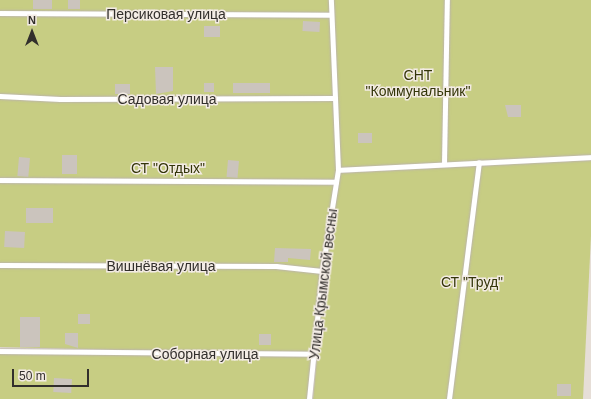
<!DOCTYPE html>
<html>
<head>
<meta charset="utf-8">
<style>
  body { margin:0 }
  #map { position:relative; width:591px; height:399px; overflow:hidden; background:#e6ded7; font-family:Arial,sans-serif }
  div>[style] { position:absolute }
  .green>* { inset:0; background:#c7cd83 }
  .building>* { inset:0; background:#cbc4bd; transform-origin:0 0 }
  .roads { filter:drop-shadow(0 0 1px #bbb4ac) drop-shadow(0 0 1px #bbb4ac) }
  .lane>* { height:4.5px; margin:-2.25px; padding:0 2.25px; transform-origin:2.25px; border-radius:2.25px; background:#fff }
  span { translate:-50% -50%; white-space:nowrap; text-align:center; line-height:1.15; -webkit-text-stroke:3px #f3ebe4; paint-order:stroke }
  .street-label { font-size:14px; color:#322f2c }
  .park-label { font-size:14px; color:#333508 }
  .north { position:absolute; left:12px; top:12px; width:40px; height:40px; -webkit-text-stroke:3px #f3ebe4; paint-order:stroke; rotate:0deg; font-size:11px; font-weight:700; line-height:16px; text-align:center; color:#322f2c }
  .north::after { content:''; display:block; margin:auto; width:14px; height:18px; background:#322f2c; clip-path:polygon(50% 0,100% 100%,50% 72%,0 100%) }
  .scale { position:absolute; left:12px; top:369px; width:77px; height:18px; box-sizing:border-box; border:2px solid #322f2c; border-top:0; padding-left:5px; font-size:12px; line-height:14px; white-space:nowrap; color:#322f2c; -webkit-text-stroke:3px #f3ebe4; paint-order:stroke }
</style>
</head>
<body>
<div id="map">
  <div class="green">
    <div style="clip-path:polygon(0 0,591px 0,591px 157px,338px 170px,308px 399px,0 399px,0 354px,289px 354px,0 347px)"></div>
    <div style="clip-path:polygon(591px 160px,591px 236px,583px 399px,313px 399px,325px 272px,339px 173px)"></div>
  </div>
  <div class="building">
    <div style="left:33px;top:0;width:19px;height:9px"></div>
    <div style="left:68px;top:0;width:12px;height:9px"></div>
    <div style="left:303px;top:21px;width:17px;height:10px;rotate:3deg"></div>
    <div style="left:204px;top:26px;width:16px;height:11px"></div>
    <div style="clip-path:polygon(155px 67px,173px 67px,173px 91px,156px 94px)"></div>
    <div style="left:204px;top:83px;width:10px;height:9px"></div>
    <div style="left:233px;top:83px;width:37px;height:10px"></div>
    <div style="left:115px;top:84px;width:15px;height:10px"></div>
    <div style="clip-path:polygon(505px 105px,521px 105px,521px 117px,508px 117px)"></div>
    <div style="left:358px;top:133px;width:14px;height:10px"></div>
    <div style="left:62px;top:155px;width:15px;height:19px"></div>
    <div style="left:19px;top:157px;width:11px;height:19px;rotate:5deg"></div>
    <div style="left:228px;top:160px;width:11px;height:17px;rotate:5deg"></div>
    <div style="left:26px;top:208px;width:27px;height:15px"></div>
    <div style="left:5px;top:231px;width:20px;height:16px;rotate:3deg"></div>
    <div style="clip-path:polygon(275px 248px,311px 249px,310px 260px,288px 258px,288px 262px,274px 262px)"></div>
    <div style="left:78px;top:314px;width:12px;height:10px"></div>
    <div style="left:20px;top:317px;width:20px;height:30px"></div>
    <div style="clip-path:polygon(65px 333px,78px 333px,78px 348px,65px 344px)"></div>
    <div style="left:259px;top:334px;width:12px;height:11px"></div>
    <div style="left:54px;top:378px;width:18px;height:14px;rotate:3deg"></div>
    <div style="left:557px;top:384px;width:14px;height:12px"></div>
  </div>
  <div class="roads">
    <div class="lane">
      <div style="left:0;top:13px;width:331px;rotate:0.3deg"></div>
      <div style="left:0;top:96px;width:60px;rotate:2.9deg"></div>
      <div style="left:60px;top:99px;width:275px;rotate:-0.2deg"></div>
      <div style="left:444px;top:164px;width:164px;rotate:-89deg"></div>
      <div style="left:338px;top:170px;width:253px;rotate:-2.9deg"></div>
      <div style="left:0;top:180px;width:336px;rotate:0.3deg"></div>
      <div style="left:0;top:265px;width:276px;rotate:0.2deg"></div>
      <div style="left:276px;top:266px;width:46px;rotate:6.2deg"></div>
      <div style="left:0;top:351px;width:314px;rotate:0.5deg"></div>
      <div style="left:309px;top:399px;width:129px;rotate:-84.2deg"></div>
      <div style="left:322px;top:271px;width:102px;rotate:-81deg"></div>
      <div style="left:338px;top:170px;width:170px;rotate:-92.4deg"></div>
      <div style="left:449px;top:399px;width:238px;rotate:-82.8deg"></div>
    </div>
  </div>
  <div class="street-label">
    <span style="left:166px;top:14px">Персиковая улица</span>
    <span style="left:167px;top:99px">Садовая улица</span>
    <span style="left:161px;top:266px">Вишнёвая улица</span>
    <span style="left:323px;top:284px;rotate:-83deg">Улица Крымской весны</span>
    <span style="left:205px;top:354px">Соборная улица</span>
  </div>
  <div class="park-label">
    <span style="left:418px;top:83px">СНТ<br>"Коммунальник"</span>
    <span style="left:168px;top:168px">СТ "Отдых"</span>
    <span style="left:472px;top:282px">СТ "Труд"</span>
  </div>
  <div class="north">N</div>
  <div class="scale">50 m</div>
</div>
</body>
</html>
